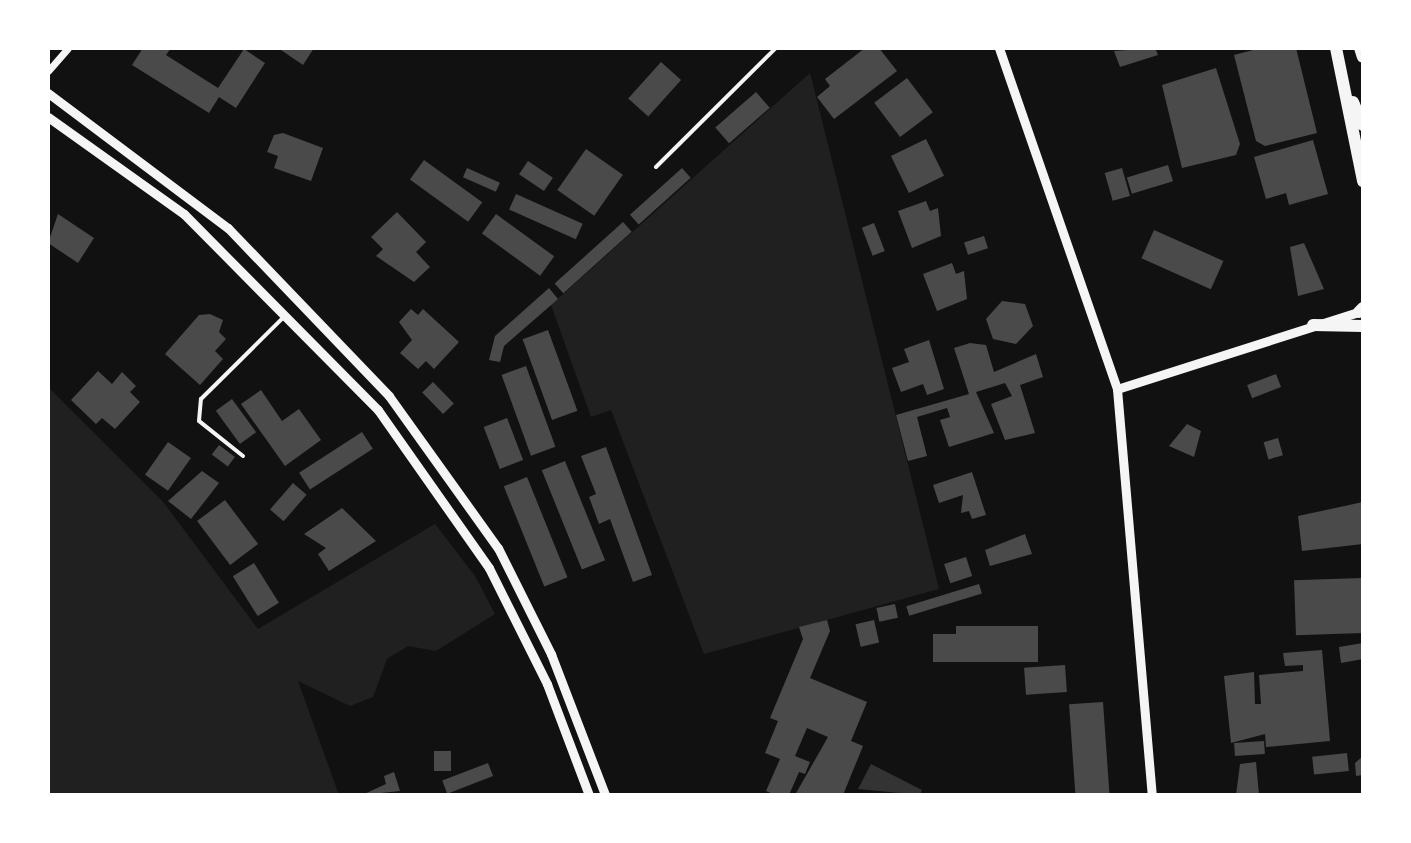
<!DOCTYPE html>
<html>
<head>
<meta charset="utf-8">
<style>
  body { margin:0 }
  #map { position:relative; width:1411px; height:843px; overflow:hidden; background:#111; font-family:Literata,serif }
  div>[style] { position:absolute }
  .green>* { inset:0; background:#202020 }
  .water>* { inset:0; background:#333 }
  .building>* { inset:0; background:#4a4a4a; transform-origin:0 0 }
  .service>* { height:4px; margin:-2px; padding:0 2px; transform-origin:2px; border-radius:2px; background:#f5f5f5 }
  .minor>* { height:7px; margin:-3.5px; padding:0 3.5px; transform-origin:3.5px; border-radius:3.5px; background:#f5f5f5 }
  .tertiary>* { height:9px; margin:-4.5px; padding:0 4.5px; transform-origin:4.5px; border-radius:4.5px; background:#f5f5f5 }
  .trunk>* { height:12px; margin:-6px; padding:0 6px; transform-origin:6px; border-radius:6px; background:#f5f5f5 }
  span { translate:-50% -50%; white-space:nowrap; text-align:center; line-height:1.15; -webkit-text-stroke:7px #fff; paint-order:stroke }
  .frame { position:absolute; inset:0; border:50px solid #fff; pointer-events:none }
</style>
</head>
<body>
<div id="map">
  <div class="green">
    <div style="clip-path:polygon(810px 73px,939px 589px,704px 654px,611px 410px,591px 417px,551px 305px)"></div>
    <div style="clip-path:polygon(48px 387px,164px 503px,258px 629px,435px 524px,475px 576px,495px 614px,436px 651px,408px 646px,387px 659px,373px 697px,350px 706px,298px 681px,339px 795px,48px 795px)"></div>
  </div>
  <div class="water">
    <div style="clip-path:polygon(871px 764px,922px 790px,920px 795px,858px 789px)"></div>
  </div>
  <div class="building">
    <div style="clip-path:polygon(143px 48px,171px 48px,166px 55px,218px 88px,244px 49px,265px 63px,236px 108px,219px 97px,209px 113px,132px 65px)"></div>
    <div style="clip-path:polygon(278px 48px,314px 48px,303px 65px)"></div>
    <div style="clip-path:polygon(865px 48px,879px 48px,897px 71px,834px 119px,817px 97px,830px 86px,825px 79px)"></div>
    <div style="clip-path:polygon(1155px 48px,1158px 55px,1120px 67px,1114px 51px)"></div>
    <div style="clip-path:polygon(1261px 48px,1296px 48px,1317px 133px,1265px 146px,1256px 141px,1234px 55px)"></div>
    <div style="left:661px;top:62px;width:27px;height:49px;rotate:42deg"></div>
    <div style="clip-path:polygon(1216px 68px,1240px 144px,1236px 155px,1182px 168px,1162px 85px)"></div>
    <div style="left:907px;top:78px;width:43px;height:41px;rotate:53deg"></div>
    <div style="left:756px;top:92px;width:21px;height:54px;rotate:49deg"></div>
    <div style="clip-path:polygon(283px 133px,323px 148px,311px 181px,274px 168px,278px 156px,267px 152px,274px 135px)"></div>
    <div style="left:926px;top:139px;width:41px;height:39px;rotate:64deg"></div>
    <div style="clip-path:polygon(1313px 140px,1328px 194px,1289px 205px,1286px 193px,1266px 199px,1254px 157px)"></div>
    <div style="left:586px;top:149px;width:45px;height:50px;rotate:35deg"></div>
    <div style="left:424px;top:160px;width:72px;height:24px;rotate:36deg"></div>
    <div style="left:528px;top:161px;width:30px;height:16px;rotate:34deg"></div>
    <div style="left:1168px;top:165px;width:17px;height:43px;rotate:73deg"></div>
    <div style="left:467px;top:168px;width:36px;height:10px;rotate:24deg"></div>
    <div style="left:682px;top:168px;width:13px;height:70px;rotate:48deg"></div>
    <div style="left:1122px;top:168px;width:29px;height:18px;rotate:74deg"></div>
    <div style="left:516px;top:194px;width:73px;height:17px;rotate:24deg"></div>
    <div style="clip-path:polygon(926px 201px,930px 211px,938px 208px,941px 236px,912px 248px,898px 211px)"></div>
    <div style="clip-path:polygon(397px 212px,426px 242px,416px 252px,430px 267px,414px 282px,376px 256px,383px 249px,371px 237px)"></div>
    <div style="clip-path:polygon(58px 214px,94px 238px,78px 263px,48px 243px)"></div>
    <div style="left:496px;top:214px;width:72px;height:24px;rotate:36deg"></div>
    <div style="left:623px;top:222px;width:13px;height:92px;rotate:48deg"></div>
    <div style="left:874px;top:223px;width:30px;height:13px;rotate:69deg"></div>
    <div style="left:1154px;top:230px;width:76px;height:31px;rotate:24deg"></div>
    <div style="left:984px;top:236px;width:13px;height:21px;rotate:72deg"></div>
    <div style="clip-path:polygon(1304px 243px,1324px 289px,1298px 296px,1290px 247px)"></div>
    <div style="clip-path:polygon(952px 263px,956px 274px,964px 271px,967px 299px,937px 311px,923px 274px)"></div>
    <div style="clip-path:polygon(549px 288px,558px 299px,504px 346px,500px 362px,489px 360px,495px 336px)"></div>
    <div style="clip-path:polygon(1002px 301px,1025px 304px,1033px 326px,1016px 344px,993px 339px,986px 319px)"></div>
    <div style="clip-path:polygon(411px 309px,418px 315px,423px 309px,459px 342px,434px 369px,426px 361px,418px 369px,400px 353px,412px 340px,399px 322px)"></div>
    <div style="clip-path:polygon(210px 314px,223px 320px,219px 332px,226px 339px,215px 351px,223px 359px,200px 385px,165px 354px,199px 315px)"></div>
    <div style="left:548px;top:330px;width:86px;height:27px;rotate:70deg"></div>
    <div style="clip-path:polygon(929px 340px,944px 389px,927px 395px,923px 384px,901px 392px,892px 368px,909px 362px,904px 349px)"></div>
    <div style="clip-path:polygon(970px 343px,986px 345px,994px 372px,1036px 354px,1043px 377px,1020px 385px,1035px 433px,1005px 440px,991px 404px,1012px 396px,1005px 383px,976px 392px,994px 433px,949px 447px,940px 420px,950px 417px,947px 408px,917px 417px,927px 456px,908px 461px,896px 415px,969px 394px,954px 348px)"></div>
    <div style="left:526px;top:366px;width:86px;height:26px;rotate:70deg"></div>
    <div style="clip-path:polygon(98px 371px,112px 384px,122px 372px,136px 386px,130px 392px,140px 402px,115px 429px,102px 418px,96px 424px,71px 400px)"></div>
    <div style="left:1276px;top:374px;width:14px;height:31px;rotate:69deg"></div>
    <div style="left:433px;top:382px;width:30px;height:15px;rotate:46deg"></div>
    <div style="clip-path:polygon(261px 390px,282px 421px,299px 409px,321px 440px,285px 466px,241px 404px)"></div>
    <div style="left:232px;top:399px;width:41px;height:20px;rotate:54deg"></div>
    <div style="left:507px;top:418px;width:45px;height:25px;rotate:69deg"></div>
    <div style="clip-path:polygon(1187px 424px,1201px 431px,1194px 457px,1169px 446px)"></div>
    <div style="left:362px;top:432px;width:20px;height:75px;rotate:57deg"></div>
    <div style="left:1278px;top:438px;width:18px;height:15px;rotate:74deg"></div>
    <div style="left:168px;top:442px;width:28px;height:40px;rotate:35deg"></div>
    <div style="left:219px;top:445px;width:20px;height:12px;rotate:37deg"></div>
    <div style="clip-path:polygon(606px 447px,652px 575px,633px 582px,610px 519px,599px 524px,589px 497px,596px 494px,581px 456px)"></div>
    <div style="left:565px;top:461px;width:107px;height:25px;rotate:68deg"></div>
    <div style="clip-path:polygon(202px 471px,219px 483px,191px 519px,168px 501px)"></div>
    <div style="clip-path:polygon(972px 472px,986px 515px,972px 519px,969px 511px,961px 513px,963px 495px,939px 503px,933px 485px)"></div>
    <div style="left:527px;top:477px;width:108px;height:25px;rotate:68deg"></div>
    <div style="left:293px;top:483px;width:18px;height:35px;rotate:41deg"></div>
    <div style="left:225px;top:500px;width:55px;height:35px;rotate:53deg"></div>
    <div style="clip-path:polygon(1363px 502px,1363px 544px,1302px 551px,1298px 516px)"></div>
    <div style="clip-path:polygon(342px 508px,376px 541px,329px 571px,318px 554px,326px 548px,304px 534px)"></div>
    <div style="clip-path:polygon(1025px 534px,1032px 554px,990px 566px,985px 550px)"></div>
    <div style="left:966px;top:557px;width:20px;height:23px;rotate:72deg"></div>
    <div style="left:254px;top:563px;width:47px;height:25px;rotate:58deg"></div>
    <div style="left:1361px;top:578px;width:55px;height:67px;rotate:88deg"></div>
    <div style="left:979px;top:584px;width:10px;height:76px;rotate:73deg"></div>
    <div style="left:895px;top:604px;width:14px;height:19px;rotate:78deg"></div>
    <div style="clip-path:polygon(827px 620px,830px 631px,810px 678px,867px 702px,851px 741px,863px 746px,843px 795px,795px 795px,828px 737px,807px 728px,795px 756px,810px 762px,805px 774px,799px 772px,789px 795px,775px 795px,766px 791px,780px 759px,765px 753px,778px 721px,770px 718px,803px 639px,799px 627px)"></div>
    <div style="left:874px;top:620px;width:23px;height:19px;rotate:77deg"></div>
    <div style="clip-path:polygon(956px 626px,1038px 626px,1038px 662px,933px 662px,933px 634px,956px 634px)"></div>
    <div style="clip-path:polygon(1363px 643px,1363px 659px,1341px 663px,1339px 647px)"></div>
    <div style="clip-path:polygon(1322px 650px,1330px 741px,1266px 747px,1265px 734px,1231px 743px,1224px 676px,1254px 672px,1255px 704px,1261px 704px,1259px 675px,1303px 671px,1303px 665px,1285px 666px,1283px 653px)"></div>
    <div style="left:1065px;top:665px;width:27px;height:41px;rotate:86deg"></div>
    <div style="left:1103px;top:702px;width:93px;height:34px;rotate:86deg"></div>
    <div style="left:1264px;top:741px;width:13px;height:30px;rotate:86deg"></div>
    <div style="left:434px;top:751px;width:17px;height:20px"></div>
    <div style="left:1347px;top:753px;width:18px;height:35px;rotate:84deg"></div>
    <div style="clip-path:polygon(1363px 756px,1363px 775px,1356px 776px,1355px 763px)"></div>
    <div style="clip-path:polygon(1256px 762px,1259px 795px,1236px 795px,1240px 764px)"></div>
    <div style="left:488px;top:763px;width:14px;height:49px;rotate:69deg"></div>
    <div style="clip-path:polygon(394px 772px,400px 791px,362px 795px,386px 784px,384px 776px)"></div>
  </div>
  <div class="service">
    <div style="left:656px;top:167px;width:169px;rotate:-44.8deg"></div>
    <div style="left:243px;top:456px;width:56px;rotate:-141.5deg"></div>
    <div style="left:199px;top:421px;width:22px;rotate:-85deg"></div>
    <div style="left:201px;top:399px;width:117px;rotate:-44.7deg"></div>
  </div>
  <div class="minor">
    <div style="left:48px;top:71px;width:30px;rotate:-49deg"></div>
  </div>
  <div class="tertiary">
    <div style="left:999px;top:48px;width:361px;rotate:70.9deg"></div>
    <div style="left:1117px;top:389px;width:408px;rotate:85.1deg"></div>
    <div style="left:48px;top:93px;width:225px;rotate:36.9deg"></div>
    <div style="left:228px;top:228px;width:233px;rotate:46.2deg"></div>
    <div style="left:389px;top:396px;width:187px;rotate:54.4deg"></div>
    <div style="left:498px;top:548px;width:119px;rotate:63.4deg"></div>
    <div style="left:551px;top:654px;width:151px;rotate:69deg"></div>
    <div style="left:48px;top:117px;width:167px;rotate:35.5deg"></div>
    <div style="left:184px;top:214px;width:276px;rotate:45.3deg"></div>
    <div style="left:378px;top:410px;width:193px;rotate:54.9deg"></div>
    <div style="left:489px;top:568px;width:130px;rotate:63.4deg"></div>
    <div style="left:547px;top:684px;width:119px;rotate:69.3deg"></div>
    <div style="left:1117px;top:389px;width:257px;rotate:-17.7deg"></div>
  </div>
  <div class="trunk">
    <div style="left:1336px;top:48px;width:136px;rotate:78.5deg"></div>
    <div style="left:1360px;top:48px;width:9px;rotate:72deg"></div>
    <div style="left:1353px;top:102px;width:25px;rotate:67deg"></div>
    <div style="left:1359px;top:312px;width:6px;rotate:-45deg"></div>
    <div style="left:1313px;top:325px;width:50px;rotate:1.1deg"></div>
  </div>
  <div class="frame"></div>
</div>
</body>
</html>
